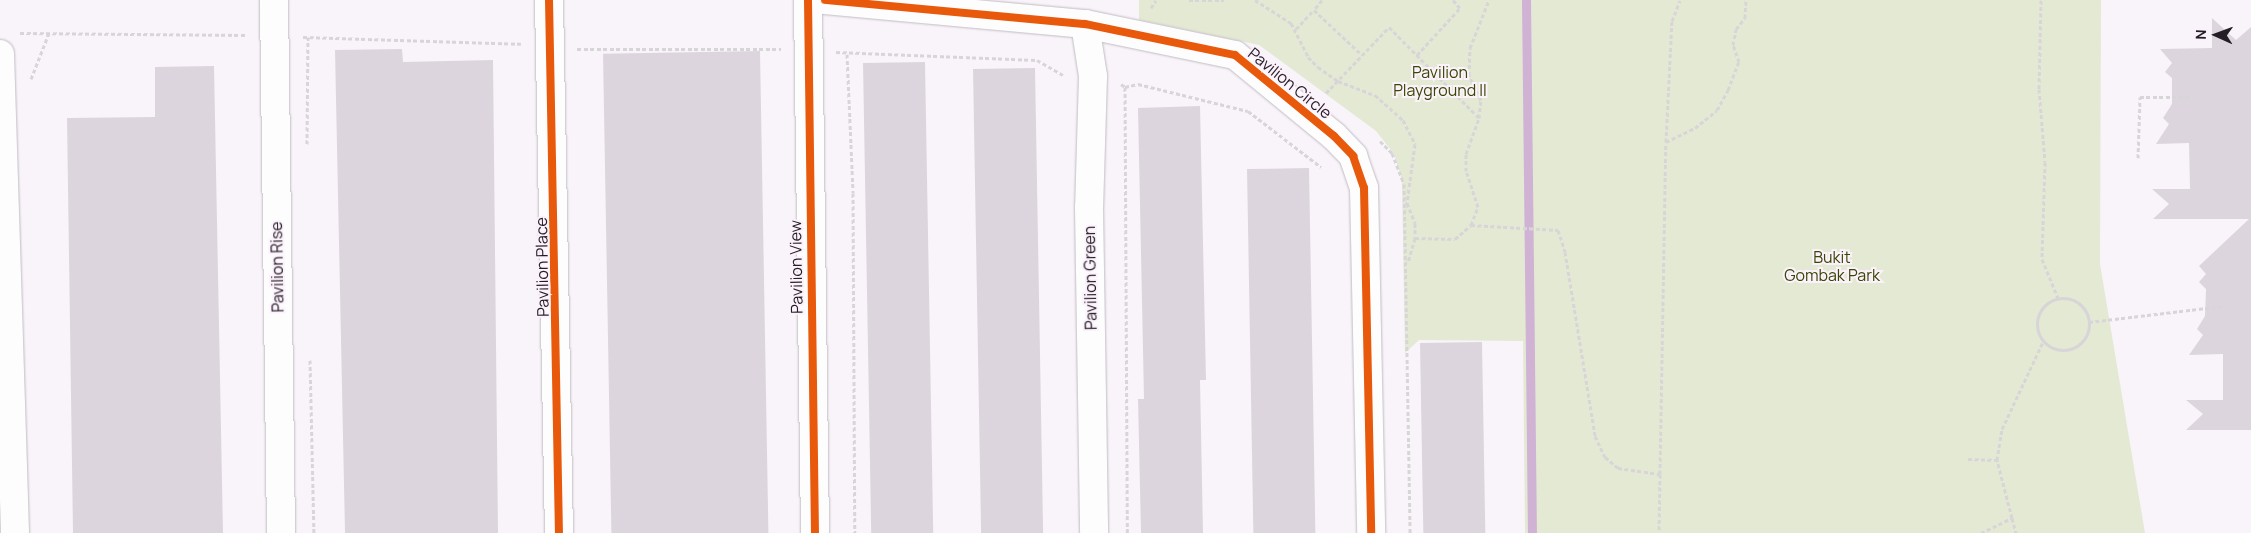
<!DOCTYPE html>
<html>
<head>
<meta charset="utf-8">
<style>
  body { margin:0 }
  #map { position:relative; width:2251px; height:533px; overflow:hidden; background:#f9f4fa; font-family:Manrope,sans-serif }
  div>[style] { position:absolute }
  .green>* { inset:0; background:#e4e9d4 }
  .stream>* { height:9px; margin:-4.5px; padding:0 4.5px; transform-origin:4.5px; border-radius:4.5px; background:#cfb2d4 }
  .building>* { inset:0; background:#dcd5dd; transform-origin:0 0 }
  .path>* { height:3px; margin-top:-1.5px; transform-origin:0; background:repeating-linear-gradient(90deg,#d8d5d8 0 4px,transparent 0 6.5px) }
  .path>.ring { margin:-1.5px; padding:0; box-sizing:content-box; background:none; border:3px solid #d8d5d8; border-radius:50% }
  .roads { filter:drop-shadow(0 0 1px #c1bbc3) drop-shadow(0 0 1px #c1bbc3) }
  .street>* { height:28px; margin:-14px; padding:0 14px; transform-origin:14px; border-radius:14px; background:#fefdfe }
  .cycleway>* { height:8px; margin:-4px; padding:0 4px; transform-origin:4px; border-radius:4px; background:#e8590c }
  span { translate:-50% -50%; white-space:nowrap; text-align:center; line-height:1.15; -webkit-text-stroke:4px #fbf2fc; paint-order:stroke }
  .park-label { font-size:16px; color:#3a4703 }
  .street-label { font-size:16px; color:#251d26 }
  .north { position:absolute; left:2191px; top:10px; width:50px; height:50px; -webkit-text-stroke:4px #fbf2fc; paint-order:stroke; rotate:272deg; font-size:14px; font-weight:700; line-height:20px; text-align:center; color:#251d26 }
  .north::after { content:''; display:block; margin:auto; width:18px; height:22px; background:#251d26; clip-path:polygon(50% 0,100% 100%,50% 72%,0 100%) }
</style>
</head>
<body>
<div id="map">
  <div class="green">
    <div style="clip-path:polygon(1139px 0,2101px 0,2100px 264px,2145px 533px,1525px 533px,1523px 341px,1419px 340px,1405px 353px,1402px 181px,1394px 154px,1376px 131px,1259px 45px,1139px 20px)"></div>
  </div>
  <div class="stream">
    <div style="left:1526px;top:0;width:533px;rotate:89.36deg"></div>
  </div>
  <div class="building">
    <div style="clip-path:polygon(2212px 18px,2236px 40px,2251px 27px,2251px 430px,2186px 430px,2203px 414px,2186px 400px,2223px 400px,2223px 354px,2189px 355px,2203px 335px,2197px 329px,2205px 316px,2206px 289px,2199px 282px,2206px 274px,2199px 266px,2249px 219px,2153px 219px,2169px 204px,2152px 189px,2190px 189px,2189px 143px,2156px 144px,2169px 124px,2163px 118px,2172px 104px,2172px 78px,2165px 72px,2172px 63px,2160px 49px,2212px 48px)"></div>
    <div style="clip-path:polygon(402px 49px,403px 62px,493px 60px,498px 533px,345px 533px,335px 50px)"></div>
    <div style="left:760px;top:51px;width:482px;height:157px;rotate:89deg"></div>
    <div style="left:925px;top:62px;width:471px;height:62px;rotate:89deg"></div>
    <div style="clip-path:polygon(214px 66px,223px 533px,73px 533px,67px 118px,155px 117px,155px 67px)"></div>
    <div style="left:1035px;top:68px;width:465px;height:62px;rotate:89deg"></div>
    <div style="clip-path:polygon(1200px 106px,1206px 380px,1200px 380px,1203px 533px,1141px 533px,1138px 399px,1144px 399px,1138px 108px)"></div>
    <div style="left:1309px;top:168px;width:365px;height:62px;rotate:89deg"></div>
    <div style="left:1482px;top:342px;width:191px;height:62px;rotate:89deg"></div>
  </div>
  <div class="path">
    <div style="left:1189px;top:0;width:35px"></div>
    <div style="left:1255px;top:0;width:43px;rotate:32.6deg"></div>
    <div style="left:1291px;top:23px;width:38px;rotate:63deg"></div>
    <div style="left:1308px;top:57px;width:14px;rotate:45deg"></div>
    <div style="left:1318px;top:67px;width:24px;rotate:35deg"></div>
    <div style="left:1338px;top:81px;width:40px;rotate:21deg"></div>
    <div style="left:1375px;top:95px;width:38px;rotate:42deg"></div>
    <div style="left:1403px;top:120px;width:27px;rotate:63deg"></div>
    <div style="left:1415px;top:144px;width:60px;rotate:97.7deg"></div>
    <div style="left:1407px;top:203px;width:22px;rotate:68deg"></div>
    <div style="left:1415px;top:223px;width:15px;rotate:90deg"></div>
    <div style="left:1415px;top:238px;width:26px;rotate:106deg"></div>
    <div style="left:1322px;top:0;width:13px;rotate:129deg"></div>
    <div style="left:1314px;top:10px;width:66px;rotate:43.2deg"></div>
    <div style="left:2041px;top:0;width:89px;rotate:91.3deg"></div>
    <div style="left:2039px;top:89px;width:73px;rotate:85.3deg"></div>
    <div style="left:2045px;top:162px;width:97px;rotate:91.8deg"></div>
    <div style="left:2042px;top:259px;width:42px;rotate:67.7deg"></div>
    <div style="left:1151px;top:8px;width:9px;rotate:-58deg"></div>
    <div style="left:1296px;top:29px;width:26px;rotate:-47deg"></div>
    <div style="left:20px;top:33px;width:226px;rotate:0.5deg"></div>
    <div style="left:303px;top:37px;width:218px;rotate:1.8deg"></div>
    <div style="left:577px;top:49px;width:204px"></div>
    <div style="left:836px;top:52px;width:201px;rotate:2.3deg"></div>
    <div style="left:1037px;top:60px;width:30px;rotate:30deg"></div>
    <div style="left:847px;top:54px;width:139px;rotate:87.5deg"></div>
    <div style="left:853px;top:193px;width:340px;rotate:89.7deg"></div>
    <div style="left:1417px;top:55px;width:64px;rotate:-47.5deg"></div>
    <div style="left:1460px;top:8px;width:11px;rotate:-131deg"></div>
    <div style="left:31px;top:79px;width:49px;rotate:-68.6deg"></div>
    <div style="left:1121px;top:84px;width:5px;rotate:37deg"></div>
    <div style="left:1125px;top:87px;width:13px;rotate:-13deg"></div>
    <div style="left:1138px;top:84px;width:113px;rotate:13.8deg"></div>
    <div style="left:1248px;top:111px;width:92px;rotate:37.5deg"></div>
    <div style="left:1125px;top:87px;width:446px;rotate:89.7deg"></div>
    <div style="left:1326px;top:93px;width:91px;rotate:-46.3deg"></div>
    <div style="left:1389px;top:27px;width:128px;rotate:45.3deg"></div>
    <div style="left:1380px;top:141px;width:17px;rotate:45deg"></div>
    <div style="left:1392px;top:153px;width:33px;rotate:69deg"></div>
    <div style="left:1404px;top:184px;width:349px;rotate:89deg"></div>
    <div style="left:1666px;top:142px;width:32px;rotate:-26deg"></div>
    <div style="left:1695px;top:128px;width:28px;rotate:-39deg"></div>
    <div style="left:1717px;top:110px;width:23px;rotate:-61deg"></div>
    <div style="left:1728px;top:90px;width:30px;rotate:-69deg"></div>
    <div style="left:1739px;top:62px;width:18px;rotate:-109deg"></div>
    <div style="left:1733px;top:45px;width:16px;rotate:-79deg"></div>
    <div style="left:1736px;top:29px;width:14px;rotate:-51deg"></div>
    <div style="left:1745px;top:18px;width:18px;rotate:-87deg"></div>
    <div style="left:307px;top:144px;width:107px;rotate:-89.5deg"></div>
    <div style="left:2138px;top:158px;width:61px;rotate:-88.1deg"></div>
    <div style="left:2140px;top:97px;width:49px"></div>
    <div style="left:1471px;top:225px;width:87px;rotate:3.3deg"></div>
    <div style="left:1558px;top:230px;width:23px;rotate:72deg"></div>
    <div style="left:1565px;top:252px;width:186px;rotate:80.7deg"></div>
    <div style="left:1595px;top:436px;width:23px;rotate:65deg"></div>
    <div style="left:1605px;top:457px;width:17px;rotate:40deg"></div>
    <div style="left:1618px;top:468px;width:42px;rotate:8.1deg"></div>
    <div style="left:1660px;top:474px;width:59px;rotate:91deg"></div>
    <div style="left:1415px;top:238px;width:40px;rotate:1.4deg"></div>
    <div style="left:1455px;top:239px;width:21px;rotate:-41deg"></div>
    <div style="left:1471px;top:225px;width:19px;rotate:-69deg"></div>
    <div style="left:1478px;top:207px;width:38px;rotate:-108deg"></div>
    <div style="left:1466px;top:171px;width:17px;rotate:-90deg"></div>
    <div style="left:1466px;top:154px;width:38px;rotate:-70deg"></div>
    <div style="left:1479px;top:118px;width:18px;rotate:-84deg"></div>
    <div style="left:1481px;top:100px;width:28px;rotate:-116deg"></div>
    <div style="left:1469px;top:75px;width:27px;rotate:-88deg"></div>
    <div style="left:1470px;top:48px;width:52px;rotate:-68.4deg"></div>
    <div class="ring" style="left:2037px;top:298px;width:49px;height:49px"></div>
    <div style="left:2089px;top:322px;width:135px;rotate:-6.8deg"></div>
    <div style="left:310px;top:360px;width:173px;rotate:88.7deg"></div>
    <div style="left:1968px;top:459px;width:29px;rotate:2deg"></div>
    <div style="left:1660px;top:474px;width:332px;rotate:-89deg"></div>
    <div style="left:1666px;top:142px;width:121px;rotate:-87.2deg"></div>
    <div style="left:1672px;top:21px;width:22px;rotate:-69deg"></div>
    <div style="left:2012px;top:518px;width:16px;rotate:75deg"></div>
    <div style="left:1981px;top:533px;width:34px;rotate:-26deg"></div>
    <div style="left:2012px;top:518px;width:60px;rotate:-104.5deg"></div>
    <div style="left:1997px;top:460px;width:31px;rotate:-81deg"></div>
    <div style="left:2002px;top:429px;width:96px;rotate:-64.8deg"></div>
  </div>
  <div class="roads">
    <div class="street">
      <div style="left:274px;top:0;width:533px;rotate:89.25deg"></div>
      <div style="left:549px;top:0;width:533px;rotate:88.93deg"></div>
      <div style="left:808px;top:0;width:533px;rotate:89.25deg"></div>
      <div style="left:825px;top:0;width:261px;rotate:5.3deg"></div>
      <div style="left:1085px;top:24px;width:153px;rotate:11.7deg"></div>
      <div style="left:1235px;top:55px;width:128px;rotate:39.3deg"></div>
      <div style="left:1334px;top:136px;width:28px;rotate:46deg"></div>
      <div style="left:1353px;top:156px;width:34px;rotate:71deg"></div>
      <div style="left:1364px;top:188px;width:345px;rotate:88.8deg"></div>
      <div style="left:1085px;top:24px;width:53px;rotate:81.3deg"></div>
      <div style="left:1093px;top:76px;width:131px;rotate:91.7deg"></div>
      <div style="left:1089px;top:207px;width:326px;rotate:89.1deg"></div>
      <div style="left:0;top:54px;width:479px;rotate:88.2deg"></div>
    </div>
  </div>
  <div class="cycleway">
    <div style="left:549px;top:0;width:533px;rotate:88.93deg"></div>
    <div style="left:808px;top:0;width:533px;rotate:89.25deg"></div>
    <div style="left:825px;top:0;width:261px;rotate:5.3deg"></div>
    <div style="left:1085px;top:24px;width:153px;rotate:11.7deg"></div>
    <div style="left:1235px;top:55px;width:128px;rotate:39.3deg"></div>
    <div style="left:1334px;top:136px;width:28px;rotate:46deg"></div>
    <div style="left:1353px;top:156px;width:34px;rotate:71deg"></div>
    <div style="left:1364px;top:188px;width:345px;rotate:88.8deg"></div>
  </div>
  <div class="park-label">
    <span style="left:1440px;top:81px">Pavilion<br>Playground II</span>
    <span style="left:1832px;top:266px">Bukit<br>Gombak Park</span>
  </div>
  <div class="street-label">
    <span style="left:1290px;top:83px;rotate:39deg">Pavilion Circle</span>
    <span style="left:277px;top:267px;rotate:-91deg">Pavilion Rise</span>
    <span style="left:542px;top:267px;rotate:-91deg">Pavilion Place</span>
    <span style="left:796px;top:267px;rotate:-91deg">Pavilion View</span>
    <span style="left:1090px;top:278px;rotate:-91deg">Pavilion Green</span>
  </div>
  <div class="north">N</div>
</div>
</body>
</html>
